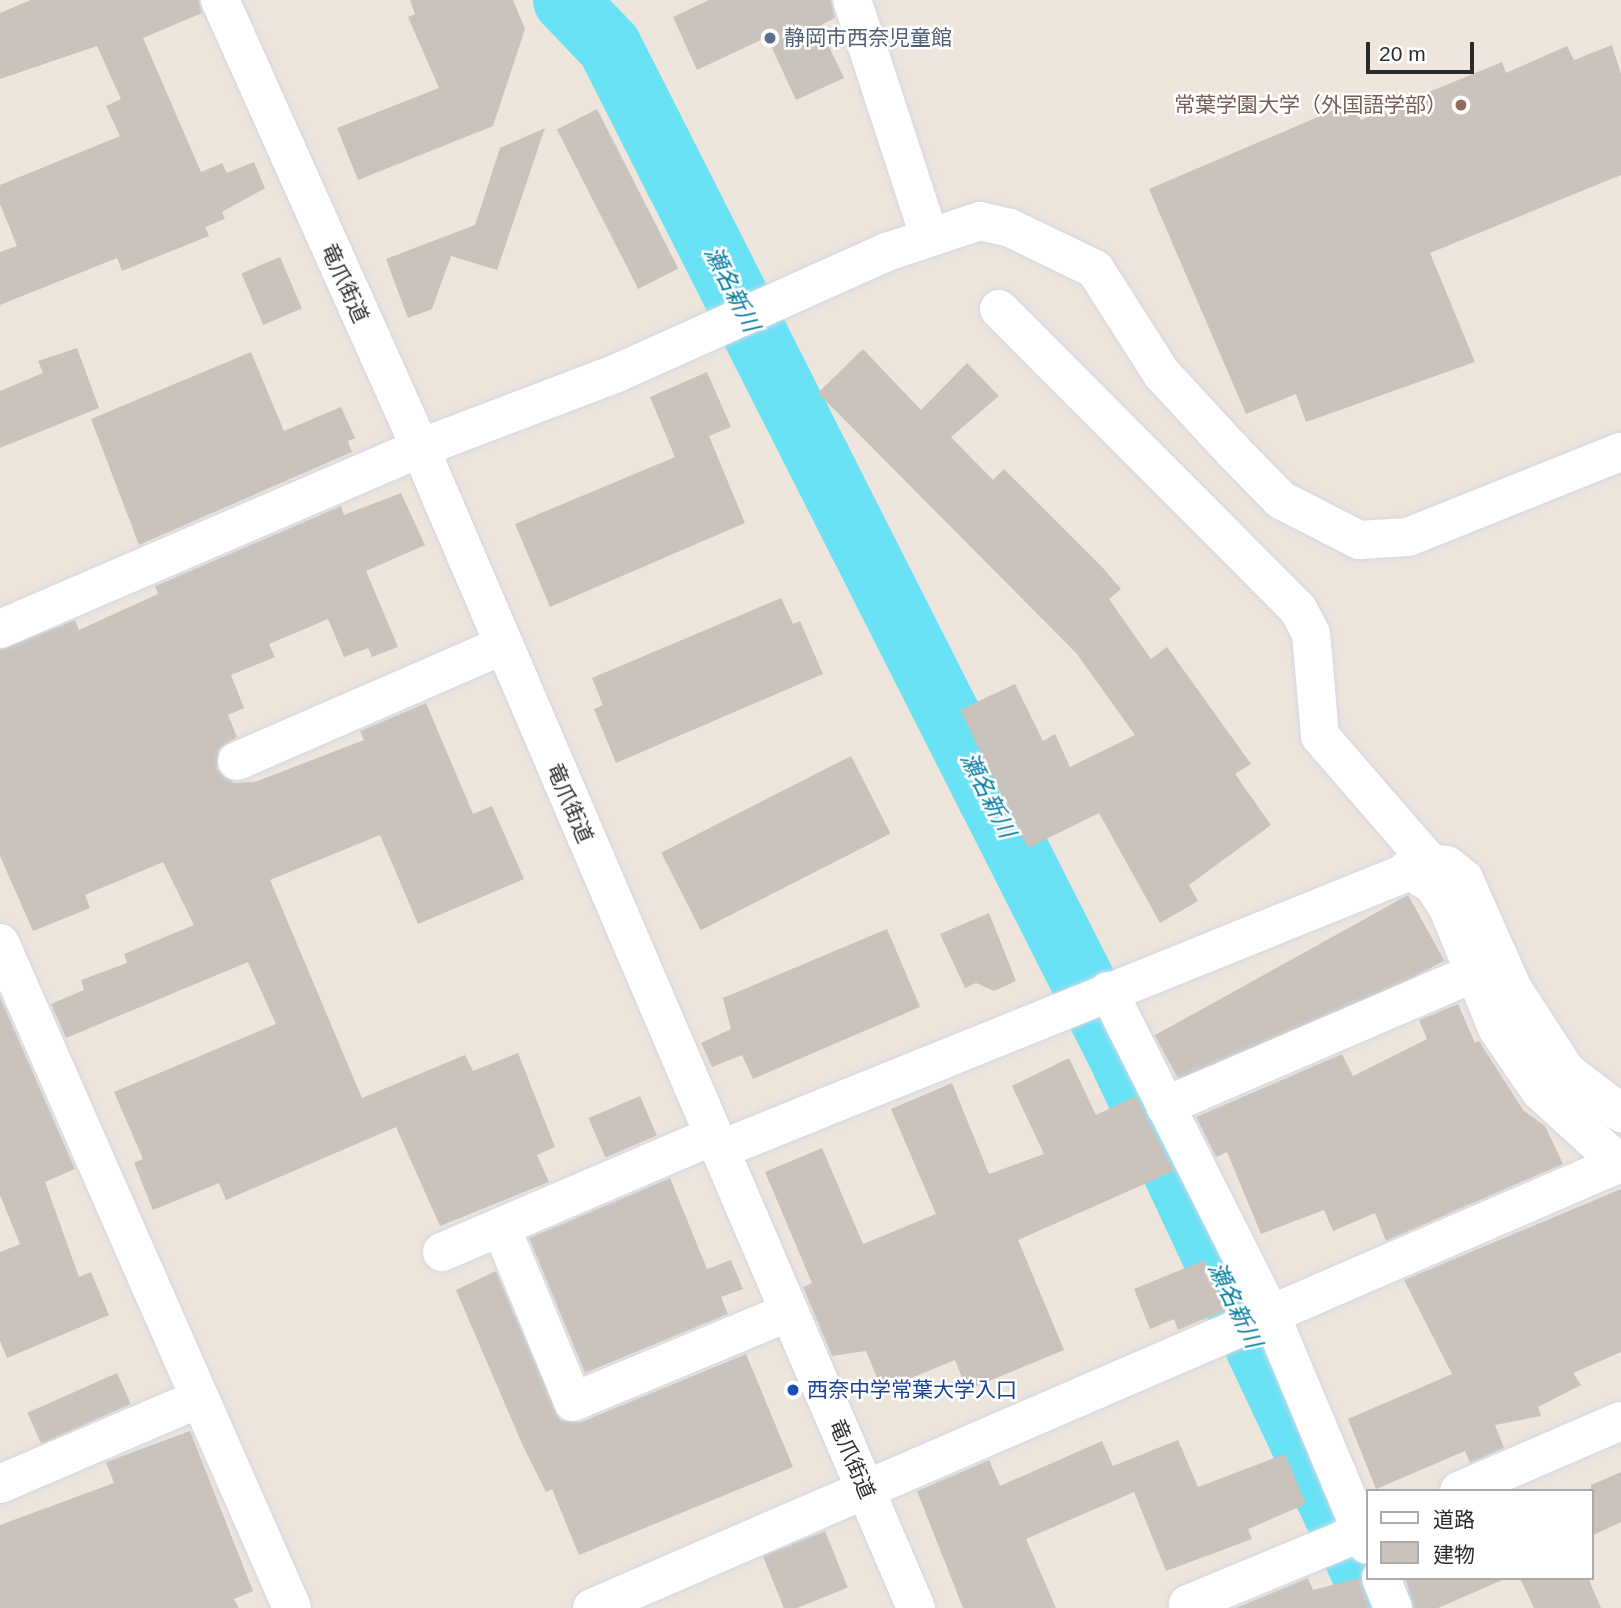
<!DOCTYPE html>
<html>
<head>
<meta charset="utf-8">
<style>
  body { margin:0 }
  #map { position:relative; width:1621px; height:1608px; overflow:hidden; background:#eee5dd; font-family:Arial,"Noto Sans JP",sans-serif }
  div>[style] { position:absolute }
  .river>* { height:65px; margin:-32.5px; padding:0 32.5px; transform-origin:32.5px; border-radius:32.5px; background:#6ae2f6 }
  .building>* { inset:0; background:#c9c3bc; transform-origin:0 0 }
  .roads { filter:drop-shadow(0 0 2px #d2d8e5) drop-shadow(0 0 2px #d2d8e5) }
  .street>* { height:38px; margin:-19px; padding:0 19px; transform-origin:19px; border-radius:19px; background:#fff }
  .secondary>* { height:38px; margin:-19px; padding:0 19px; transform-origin:19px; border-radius:19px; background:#fff }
  .dots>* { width:19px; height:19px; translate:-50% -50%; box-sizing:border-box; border:4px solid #fff; border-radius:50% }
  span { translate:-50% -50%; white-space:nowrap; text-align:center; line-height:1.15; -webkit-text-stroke:5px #fff; paint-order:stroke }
  .service-label { font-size:21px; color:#4e5e75 }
  .left { translate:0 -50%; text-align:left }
  .education-label { font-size:21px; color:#785e54 }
  .right { translate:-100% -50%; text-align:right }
  .street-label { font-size:21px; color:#2c2c2c }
  .transit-label { font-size:21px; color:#164399 }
  .water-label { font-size:23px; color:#067ca0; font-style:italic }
  .legend { position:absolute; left:1366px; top:1489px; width:228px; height:91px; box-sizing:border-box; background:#fff; border:2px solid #ababab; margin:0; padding:9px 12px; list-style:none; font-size:21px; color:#2c2c2c }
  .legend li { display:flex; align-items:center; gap:14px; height:35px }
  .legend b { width:35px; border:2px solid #ababab }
  .scale { position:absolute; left:1366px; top:42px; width:108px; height:32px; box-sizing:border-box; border:4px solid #2c2c2c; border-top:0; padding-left:9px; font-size:21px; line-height:24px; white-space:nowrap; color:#2c2c2c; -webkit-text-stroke:5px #fff; paint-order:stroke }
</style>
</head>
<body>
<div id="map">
  <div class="river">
    <div style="left:565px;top:0;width:64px;rotate:46.3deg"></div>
    <div style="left:609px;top:46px;width:1122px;rotate:63.14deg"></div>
    <div style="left:1116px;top:1047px;width:620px;rotate:64.8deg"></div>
  </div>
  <div class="building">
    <div style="clip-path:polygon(31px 0,199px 0,202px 13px,143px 38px,201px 172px,222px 163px,227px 173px,254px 162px,265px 188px,222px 212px,225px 219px,205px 227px,209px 236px,122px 271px,117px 258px,0 305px,0 252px,17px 246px,0 204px,0 185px,120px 136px,106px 106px,121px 99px,97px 46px,0 79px,0 13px)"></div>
    <div style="clip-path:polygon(410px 0,513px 0,525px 29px,493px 126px,358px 180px,337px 128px,439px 88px,408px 17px,415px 14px)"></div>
    <div style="clip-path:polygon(709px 0,831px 0,835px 18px,819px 26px,844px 78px,796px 100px,767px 37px,697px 70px,673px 17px)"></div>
    <div style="clip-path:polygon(1612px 45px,1621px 74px,1621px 175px,1430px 253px,1475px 362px,1306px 422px,1296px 394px,1246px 414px,1149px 189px,1353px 102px,1361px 120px,1502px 62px,1506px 73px,1567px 46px,1574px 60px)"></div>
    <div style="left:597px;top:109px;width:179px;height:45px;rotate:63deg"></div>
    <div style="clip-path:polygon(545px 128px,497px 270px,451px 256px,432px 309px,408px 318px,386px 259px,475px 225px,500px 148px)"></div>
    <div style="left:280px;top:257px;width:56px;height:42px;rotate:67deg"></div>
    <div style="clip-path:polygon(77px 348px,99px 408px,0 448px,0 391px,43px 373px,38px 361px)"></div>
    <div style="clip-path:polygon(863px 349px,921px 410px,967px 363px,999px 396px,951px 437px,993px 480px,1004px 469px,1102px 567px,1121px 589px,1109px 599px,1151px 659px,1167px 647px,1251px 764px,1235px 774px,1271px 825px,1189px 885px,1198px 901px,1160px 923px,1099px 813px,1028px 848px,960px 710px,1015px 684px,1043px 741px,1055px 734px,1070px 767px,1135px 735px,1077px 654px,818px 393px)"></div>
    <div style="clip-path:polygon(251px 352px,284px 431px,341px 407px,355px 438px,348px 441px,352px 452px,139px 545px,91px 419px)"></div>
    <div style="clip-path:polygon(707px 372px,731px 427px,709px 436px,745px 523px,550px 607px,515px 524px,675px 457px,650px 397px)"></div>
    <div style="clip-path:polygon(401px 493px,425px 545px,366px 571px,398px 647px,372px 657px,368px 648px,344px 657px,328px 619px,269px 644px,275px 657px,231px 675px,244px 708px,228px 715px,237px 737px,219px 749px,217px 769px,234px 783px,255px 782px,364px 740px,360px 731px,426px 703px,473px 814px,492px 806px,524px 879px,418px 924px,380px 835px,270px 880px,362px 1098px,465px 1055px,473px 1071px,518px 1053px,555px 1147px,537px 1155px,549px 1182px,440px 1226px,396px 1127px,226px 1200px,219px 1183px,153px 1210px,134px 1163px,143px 1159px,114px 1092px,276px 1024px,248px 962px,66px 1038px,51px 1004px,84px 990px,81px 980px,127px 963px,124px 954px,194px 925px,163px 862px,85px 895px,90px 908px,33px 931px,0 856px,0 650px,75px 620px,79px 630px,158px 594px,155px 586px,341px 506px,344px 515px)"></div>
    <div style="clip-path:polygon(781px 598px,793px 624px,800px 621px,823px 674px,616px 763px,594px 709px,603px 705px,592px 678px)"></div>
    <div style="left:851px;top:756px;width:87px;height:213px;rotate:63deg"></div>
    <div style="left:1408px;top:895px;width:75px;height:290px;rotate:61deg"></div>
    <div style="clip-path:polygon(989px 913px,1016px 981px,994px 991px,976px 983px,965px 988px,940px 934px)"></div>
    <div style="clip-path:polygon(887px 929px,920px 1007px,753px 1079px,742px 1055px,712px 1067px,701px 1043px,731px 1029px,723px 998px)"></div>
    <div style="clip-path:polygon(0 997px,75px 1169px,45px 1182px,79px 1277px,91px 1272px,109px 1315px,7px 1358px,0 1341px,0 1252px,20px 1244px,0 1195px)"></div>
    <div style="clip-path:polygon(1458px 1004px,1475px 1043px,1479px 1041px,1523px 1110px,1545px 1126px,1563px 1164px,1386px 1241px,1375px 1213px,1333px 1231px,1324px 1210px,1261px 1234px,1227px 1152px,1216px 1157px,1196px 1117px,1342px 1054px,1353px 1076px,1427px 1039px,1419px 1020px)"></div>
    <div style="clip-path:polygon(1069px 1058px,1096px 1115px,1136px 1096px,1174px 1171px,1018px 1240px,1064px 1350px,967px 1390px,955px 1360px,882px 1390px,866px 1351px,832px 1356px,803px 1287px,812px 1283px,765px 1172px,822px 1148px,863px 1244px,936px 1214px,891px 1109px,952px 1083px,989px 1174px,1044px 1154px,1012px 1086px)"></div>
    <div style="left:640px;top:1096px;width:43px;height:56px;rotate:67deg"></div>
    <div style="clip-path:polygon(670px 1178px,707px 1269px,731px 1260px,743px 1289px,721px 1297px,728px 1314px,585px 1373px,529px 1238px)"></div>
    <div style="clip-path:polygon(1621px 1189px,1621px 1352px,1573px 1373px,1581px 1385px,1538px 1407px,1541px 1416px,1495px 1425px,1504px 1448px,1470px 1463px,1465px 1451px,1376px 1489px,1348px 1419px,1452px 1374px,1404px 1280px)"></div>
    <div style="clip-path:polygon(1205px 1260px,1226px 1310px,1178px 1330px,1174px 1319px,1150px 1329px,1134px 1289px)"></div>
    <div style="clip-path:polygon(496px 1271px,560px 1420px,581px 1422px,746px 1354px,793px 1467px,579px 1555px,552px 1489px,546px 1492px,523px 1446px,456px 1290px)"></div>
    <div style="left:117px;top:1373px;width:34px;height:98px;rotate:66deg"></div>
    <div style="clip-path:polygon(190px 1431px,253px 1591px,234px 1599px,239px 1608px,0 1608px,0 1525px,114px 1483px,106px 1462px)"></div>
    <div style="clip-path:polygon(1178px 1440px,1198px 1487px,1285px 1454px,1306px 1504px,1248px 1529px,1252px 1539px,1166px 1571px,1134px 1492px,1026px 1539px,1056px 1608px,963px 1608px,917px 1491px,989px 1460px,1000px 1486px,1102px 1441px,1113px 1466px)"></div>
    <div style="clip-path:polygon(1621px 1472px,1621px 1522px,1591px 1536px,1591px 1485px)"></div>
    <div style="left:825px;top:1531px;width:61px;height:67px;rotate:68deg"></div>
    <div style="clip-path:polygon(1308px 1578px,1313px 1590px,1360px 1578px,1369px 1608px,1236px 1608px)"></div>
    <div style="clip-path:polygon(1405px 1578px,1507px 1578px,1438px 1608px,1414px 1608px)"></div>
    <div style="clip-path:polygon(1520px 1578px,1588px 1578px,1601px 1608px,1534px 1608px)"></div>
  </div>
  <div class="roads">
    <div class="street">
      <div style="left:852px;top:0;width:248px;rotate:71.9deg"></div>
      <div style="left:999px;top:309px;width:424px;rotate:45.1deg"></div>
      <div style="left:1298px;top:609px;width:27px;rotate:62deg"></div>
      <div style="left:1311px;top:633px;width:103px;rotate:85deg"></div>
      <div style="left:1320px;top:736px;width:168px;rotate:49.1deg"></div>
      <div style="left:0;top:629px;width:457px;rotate:-23.3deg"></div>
      <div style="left:420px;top:448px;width:209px;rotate:-20.8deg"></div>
      <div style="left:615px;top:374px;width:298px;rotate:-24.2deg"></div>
      <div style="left:887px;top:252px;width:98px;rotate:-18.4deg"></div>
      <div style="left:980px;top:221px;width:31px;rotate:13deg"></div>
      <div style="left:1010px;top:228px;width:94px;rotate:25.8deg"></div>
      <div style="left:1095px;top:269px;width:125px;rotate:57.5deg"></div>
      <div style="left:1162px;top:374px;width:106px;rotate:47.3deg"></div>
      <div style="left:1234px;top:452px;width:67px;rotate:45.6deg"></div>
      <div style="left:1281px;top:500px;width:88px;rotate:27.1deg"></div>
      <div style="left:1359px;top:540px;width:49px;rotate:-3.5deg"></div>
      <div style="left:1408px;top:537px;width:229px;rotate:-21.8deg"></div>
      <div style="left:237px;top:761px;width:289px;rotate:-23.5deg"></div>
      <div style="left:1408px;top:869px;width:30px;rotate:33deg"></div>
      <div style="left:1433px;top:885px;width:27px;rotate:57deg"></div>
      <div style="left:1448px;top:908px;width:130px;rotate:67.8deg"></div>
      <div style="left:1497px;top:1028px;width:76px;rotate:55.7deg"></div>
      <div style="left:1540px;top:1091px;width:110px;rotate:42.4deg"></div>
      <div style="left:0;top:943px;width:726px;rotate:66.29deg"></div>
      <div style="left:1108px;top:991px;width:360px;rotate:63.3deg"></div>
      <div style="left:1270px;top:1313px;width:251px;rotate:67.3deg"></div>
      <div style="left:1165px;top:1106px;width:334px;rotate:-23.3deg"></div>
      <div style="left:719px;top:1150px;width:767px;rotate:-21.98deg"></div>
      <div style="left:1430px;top:863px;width:17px;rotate:7deg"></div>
      <div style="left:1447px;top:865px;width:22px;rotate:39deg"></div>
      <div style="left:1464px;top:879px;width:120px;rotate:66deg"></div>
      <div style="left:1513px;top:989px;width:99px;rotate:57deg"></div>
      <div style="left:1567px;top:1072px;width:68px;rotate:37.2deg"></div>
      <div style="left:501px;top:1227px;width:189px;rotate:67.6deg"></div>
      <div style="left:573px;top:1402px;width:234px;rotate:-22.6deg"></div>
      <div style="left:442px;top:1252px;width:295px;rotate:-23.2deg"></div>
      <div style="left:0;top:1484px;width:215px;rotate:-23.2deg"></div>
      <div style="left:1459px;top:1491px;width:176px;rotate:-23.4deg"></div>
      <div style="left:1381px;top:1578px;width:32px;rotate:68deg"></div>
      <div style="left:1188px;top:1604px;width:194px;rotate:-22.5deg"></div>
      <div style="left:592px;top:1608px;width:1118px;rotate:-23.4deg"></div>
    </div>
    <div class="secondary">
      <div style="left:220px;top:0;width:491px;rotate:65.9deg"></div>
      <div style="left:420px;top:448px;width:1262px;rotate:66.85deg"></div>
    </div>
  </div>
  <div class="dots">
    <div style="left:770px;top:38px;background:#5c6f8a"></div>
    <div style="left:1461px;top:105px;background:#8d6e63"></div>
    <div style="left:793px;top:1390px;background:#1a4fb4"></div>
  </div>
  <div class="service-label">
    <span class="left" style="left:784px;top:38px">静岡市西奈児童館</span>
  </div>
  <div class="education-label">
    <span class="right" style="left:1447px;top:105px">常葉学園大学（外国語学部）</span>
  </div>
  <div class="street-label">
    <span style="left:345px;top:283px;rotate:66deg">竜爪街道</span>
    <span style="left:570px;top:803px;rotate:67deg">竜爪街道</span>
    <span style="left:852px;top:1459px;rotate:67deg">竜爪街道</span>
  </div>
  <div class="transit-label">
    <span class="left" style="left:807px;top:1390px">西奈中学常葉大学入口</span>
  </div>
  <div class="water-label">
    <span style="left:732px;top:289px;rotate:63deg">瀬名新川</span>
    <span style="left:988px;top:795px;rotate:63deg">瀬名新川</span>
    <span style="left:1235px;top:1305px;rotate:64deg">瀬名新川</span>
  </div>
  <ul class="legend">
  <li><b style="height:9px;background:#fff"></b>道路</li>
  <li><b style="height:19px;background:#c9c3bc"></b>建物</li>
  </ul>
  <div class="scale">20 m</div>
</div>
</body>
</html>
